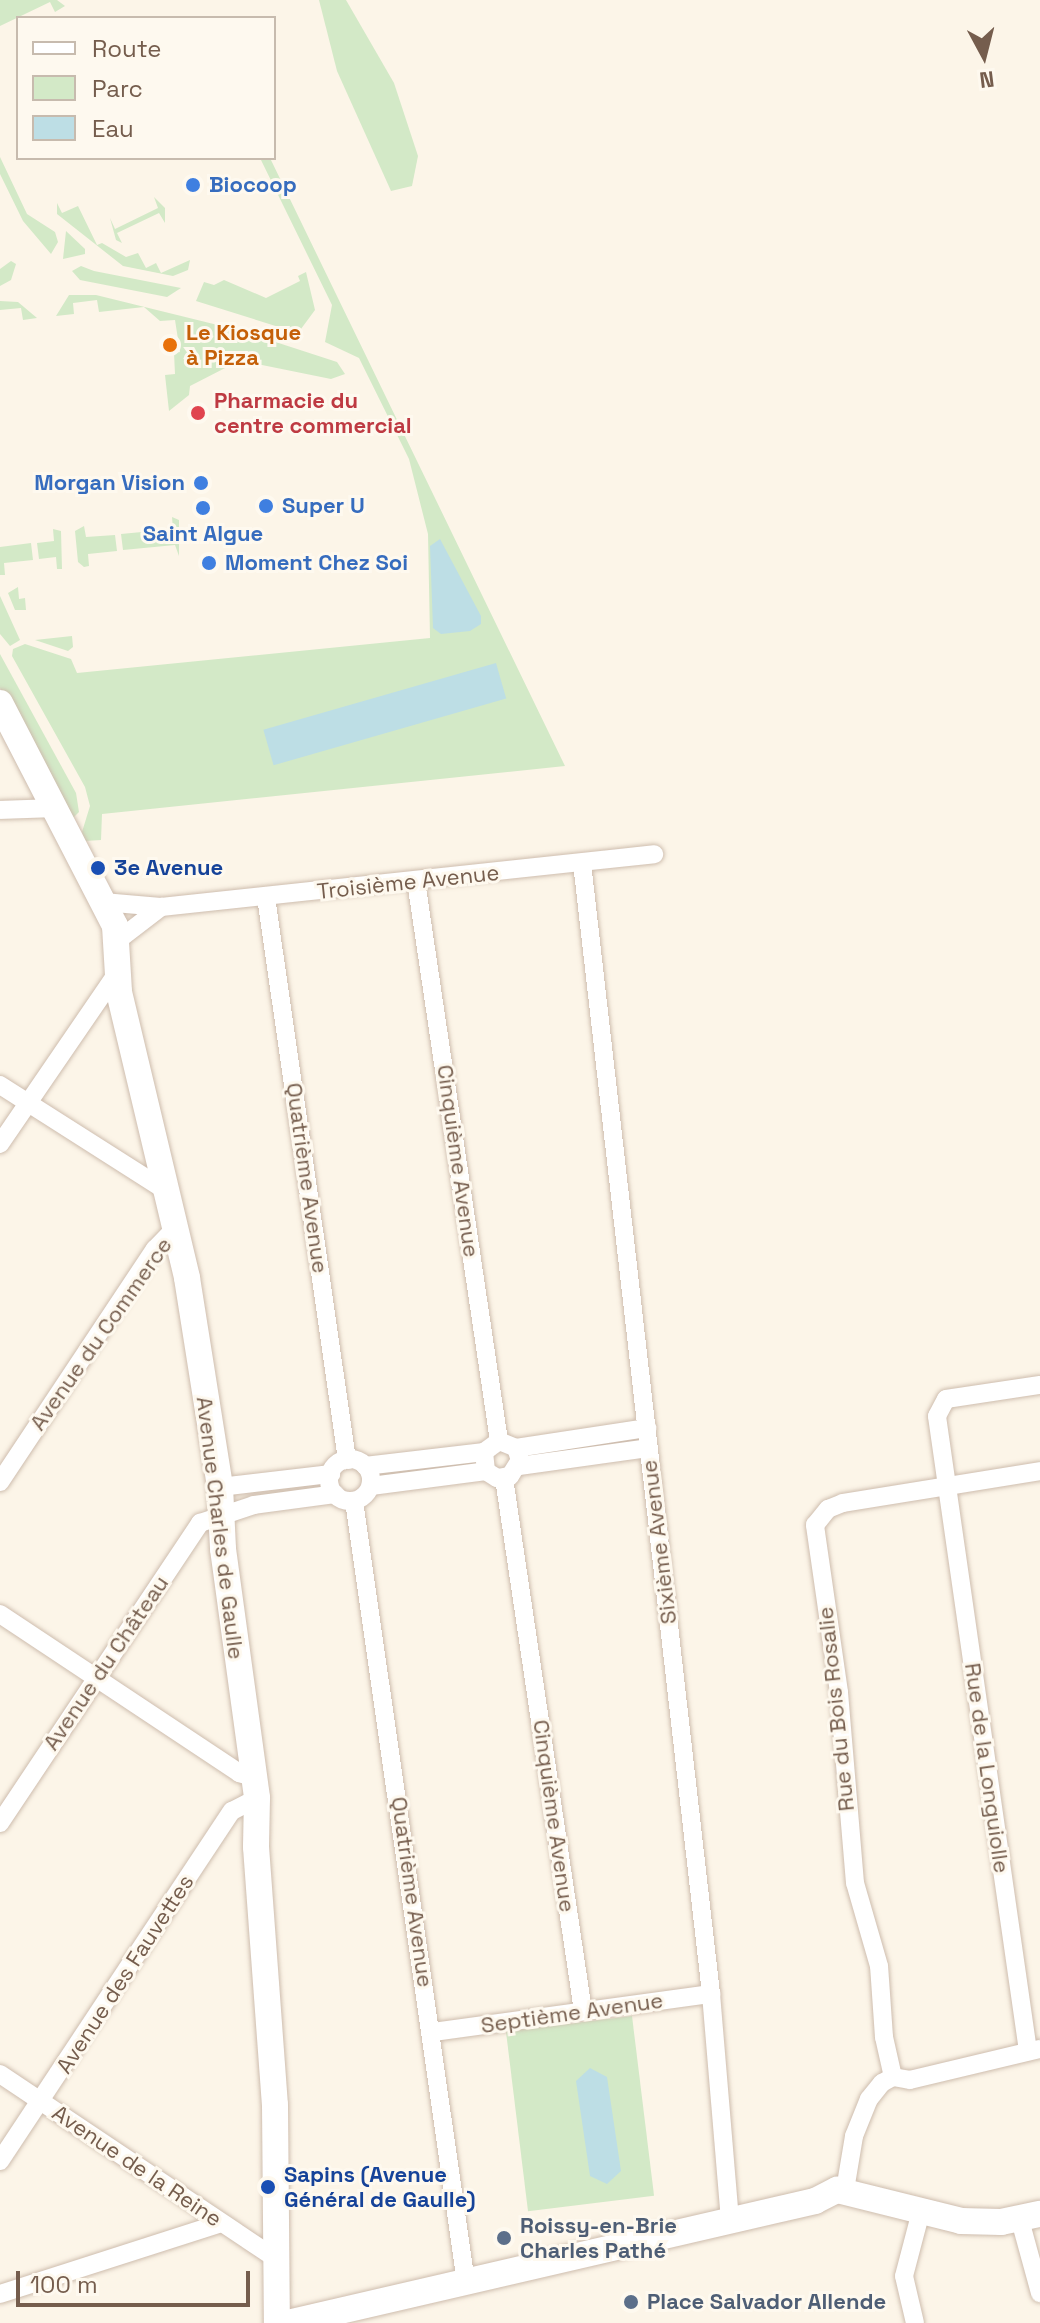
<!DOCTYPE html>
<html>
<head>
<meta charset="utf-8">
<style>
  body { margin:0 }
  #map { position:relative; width:1040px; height:2323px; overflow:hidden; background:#fcf5e8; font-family:"Space Grotesk",sans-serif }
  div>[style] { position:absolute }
  .green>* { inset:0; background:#d3e9c7; transform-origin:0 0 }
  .water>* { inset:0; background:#bddee5; transform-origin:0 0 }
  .roads { filter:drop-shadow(0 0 2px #cebdae) drop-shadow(0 0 2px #cebdae) }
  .minor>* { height:18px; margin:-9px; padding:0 9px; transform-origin:9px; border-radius:9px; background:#fff }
  .minor>.ring { margin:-9px; padding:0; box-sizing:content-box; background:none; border:18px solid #fff; border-radius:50% }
  .secondary>* { height:26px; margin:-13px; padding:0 13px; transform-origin:13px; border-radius:13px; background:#fff }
  .dots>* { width:22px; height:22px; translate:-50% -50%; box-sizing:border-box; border:4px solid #fef9ef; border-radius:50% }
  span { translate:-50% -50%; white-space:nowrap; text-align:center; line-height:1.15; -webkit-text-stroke:6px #fef9ef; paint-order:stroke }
  .shop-label { font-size:22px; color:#366cbe; font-weight:700 }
  .left { translate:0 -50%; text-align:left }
  .right { translate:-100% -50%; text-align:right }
  .food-label { font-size:22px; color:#c56008; font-weight:700 }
  .health-label { font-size:22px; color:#be3a42; font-weight:700 }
  .transit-label { font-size:22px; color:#164399; font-weight:700 }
  .street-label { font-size:22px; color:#755d4d }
  .service-label { font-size:22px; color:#4e5e75; font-weight:700 }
  .legend { position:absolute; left:16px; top:16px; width:260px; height:144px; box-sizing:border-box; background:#fef9ef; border:2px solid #c7bbae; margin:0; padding:10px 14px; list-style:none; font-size:24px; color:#755d4d }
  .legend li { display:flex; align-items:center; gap:16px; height:40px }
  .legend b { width:40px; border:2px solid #c7bbae }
  .north { position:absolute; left:944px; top:16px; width:80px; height:80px; -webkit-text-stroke:6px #fef9ef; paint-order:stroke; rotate:173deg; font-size:22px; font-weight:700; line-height:32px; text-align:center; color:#755d4d }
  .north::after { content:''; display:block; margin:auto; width:28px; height:36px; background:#755d4d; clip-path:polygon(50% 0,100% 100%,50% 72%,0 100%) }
  .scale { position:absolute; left:16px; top:2271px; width:234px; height:36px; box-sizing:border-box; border:4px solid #755d4d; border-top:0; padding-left:10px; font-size:24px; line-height:28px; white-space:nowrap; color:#755d4d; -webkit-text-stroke:6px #fef9ef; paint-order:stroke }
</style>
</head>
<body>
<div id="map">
  <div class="green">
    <div style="clip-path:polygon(0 0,57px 0,65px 6px,55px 12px,50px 2px,0 26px)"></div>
    <div style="clip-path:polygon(319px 0,346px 0,394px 83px,418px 156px,412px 186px,391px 191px,337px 71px)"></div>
    <div style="clip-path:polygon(0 157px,27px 214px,55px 232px,58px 242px,51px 254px,23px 221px,0 174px)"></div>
    <div style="clip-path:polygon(260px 158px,270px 158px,565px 766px,102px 814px,101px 840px,85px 841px,82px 832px,90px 806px,85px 787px,12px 656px,13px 649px,25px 644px,71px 659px,77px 673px,430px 638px,428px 534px,409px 459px,359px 358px,325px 342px,332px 305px)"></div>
    <div style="clip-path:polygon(154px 197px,165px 208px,165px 223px,159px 213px,117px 233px,122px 243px,116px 240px,110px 218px,115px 229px,158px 208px)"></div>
    <div style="clip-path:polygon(57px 203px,62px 213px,78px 206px,97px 245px,102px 243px,126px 257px,138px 253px,146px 268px,156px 263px,161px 273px,190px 260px,188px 270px,173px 276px,123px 266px,57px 214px)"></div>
    <div style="clip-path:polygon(66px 231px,85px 249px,85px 254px,63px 259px)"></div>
    <div style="clip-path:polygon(11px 261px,16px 264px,11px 280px,0 286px,0 269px)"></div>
    <div style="clip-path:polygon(81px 266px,94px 271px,181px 288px,167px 297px,80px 280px,72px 271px)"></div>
    <div style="clip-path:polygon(306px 272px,315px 310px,298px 333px,196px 301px,204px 282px,214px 285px,224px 280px,266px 298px,300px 281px,298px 276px)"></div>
    <div style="clip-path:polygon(69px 295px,96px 295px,242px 331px,337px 362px,345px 374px,331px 379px,262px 365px,229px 366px,190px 386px,189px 395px,169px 411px,165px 375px,175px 374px,174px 353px,180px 352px,175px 320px,160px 321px,144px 307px,99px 312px,97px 300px,73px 303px,74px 314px,56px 316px)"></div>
    <div style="clip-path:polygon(0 301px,18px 302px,37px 318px,23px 320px,21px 308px,0 310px)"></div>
    <div style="clip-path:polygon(172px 517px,179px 520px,179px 556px,175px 545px,123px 550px,121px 534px,173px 529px)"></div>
    <div style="clip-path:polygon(84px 526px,86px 537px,115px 535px,117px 551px,88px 554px,89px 566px,84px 567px,78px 562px,75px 531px)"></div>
    <div style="clip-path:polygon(53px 529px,61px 531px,62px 569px,57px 569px,56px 557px,39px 559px,37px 543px,54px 541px)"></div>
    <div style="clip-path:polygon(31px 543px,33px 560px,4px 563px,5px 575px,0 575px,0 547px)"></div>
    <div style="clip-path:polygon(18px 587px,19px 599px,25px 598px,26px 610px,15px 610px,8px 593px)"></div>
    <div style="clip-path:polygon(0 596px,20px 640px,10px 646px,0 634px)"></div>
    <div style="clip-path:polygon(72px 636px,73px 647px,68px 651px,35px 640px)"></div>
    <div style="clip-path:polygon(0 654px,76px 793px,79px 812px,70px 821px,0 688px)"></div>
    <div style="left:632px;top:2016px;width:181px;height:127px;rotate:83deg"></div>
  </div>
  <div class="water">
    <div style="clip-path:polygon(440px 539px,481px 616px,481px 624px,470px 631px,441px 634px,433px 628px,430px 546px)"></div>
    <div style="left:496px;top:663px;width:37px;height:242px;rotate:74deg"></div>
    <div style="clip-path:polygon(590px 2068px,607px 2077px,621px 2171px,607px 2184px,590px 2176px,576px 2081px)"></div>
  </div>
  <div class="roads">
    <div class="minor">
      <div style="left:0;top:810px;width:54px;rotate:-2.1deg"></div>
      <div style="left:582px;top:863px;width:1138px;rotate:83.49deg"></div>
      <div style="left:711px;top:1994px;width:228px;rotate:85.2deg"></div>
      <div style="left:416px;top:881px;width:566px;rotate:81.57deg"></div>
      <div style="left:266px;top:897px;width:569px;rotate:81.81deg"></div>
      <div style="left:103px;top:902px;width:58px;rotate:4.9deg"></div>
      <div style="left:161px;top:907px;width:496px;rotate:-6.1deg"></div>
      <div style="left:117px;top:941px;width:56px;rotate:-37.7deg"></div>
      <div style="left:0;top:1085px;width:199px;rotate:32.5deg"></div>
      <div style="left:0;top:1144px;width:207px;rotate:-55.6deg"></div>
      <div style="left:516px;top:1448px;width:13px;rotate:72deg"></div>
      <div style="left:520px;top:1460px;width:19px;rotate:122deg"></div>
      <div style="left:510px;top:1476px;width:13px;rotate:171deg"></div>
      <div style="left:497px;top:1478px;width:13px;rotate:-148deg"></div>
      <div style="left:486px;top:1471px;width:19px;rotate:-96deg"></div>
      <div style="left:484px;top:1452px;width:19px;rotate:-36deg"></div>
      <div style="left:499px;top:1441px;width:18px;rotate:22deg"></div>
      <div style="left:516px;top:1448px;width:133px;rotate:-8.7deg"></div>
      <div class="ring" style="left:329px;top:1459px;width:24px;height:24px"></div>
      <div style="left:365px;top:1466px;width:120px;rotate:-6.7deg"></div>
      <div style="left:519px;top:1466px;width:130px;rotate:-7.9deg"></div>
      <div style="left:504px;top:1478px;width:539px;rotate:81.57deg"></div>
      <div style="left:0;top:1482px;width:280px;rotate:-56.4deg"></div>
      <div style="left:155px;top:1249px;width:30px;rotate:-46deg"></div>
      <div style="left:371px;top:1486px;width:116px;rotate:-7.4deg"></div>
      <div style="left:220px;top:1487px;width:112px;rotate:-6.7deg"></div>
      <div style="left:354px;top:1501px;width:790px;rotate:81.85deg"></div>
      <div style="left:0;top:1614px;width:287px;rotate:33.6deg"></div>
      <div style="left:239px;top:1773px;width:18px;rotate:16deg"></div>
      <div style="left:0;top:1823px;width:361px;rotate:-56.3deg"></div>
      <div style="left:200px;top:1523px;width:57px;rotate:-18.4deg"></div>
      <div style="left:254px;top:1505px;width:82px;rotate:-7.7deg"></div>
      <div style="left:433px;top:2032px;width:281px;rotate:-7.8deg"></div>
      <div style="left:1028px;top:2051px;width:641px;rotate:-98.16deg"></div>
      <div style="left:937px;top:1416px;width:19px;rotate:-62deg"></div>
      <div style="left:946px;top:1399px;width:95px;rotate:-8.5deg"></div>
      <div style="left:0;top:2074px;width:331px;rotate:33.8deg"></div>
      <div style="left:893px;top:2077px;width:41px;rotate:-102.7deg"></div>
      <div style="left:884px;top:2037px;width:71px;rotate:-94deg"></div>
      <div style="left:879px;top:1966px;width:86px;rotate:-106.1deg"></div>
      <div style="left:855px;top:1883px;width:192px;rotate:-94.8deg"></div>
      <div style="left:839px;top:1692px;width:169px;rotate:-98.2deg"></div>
      <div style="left:815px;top:1525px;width:21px;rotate:-51deg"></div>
      <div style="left:828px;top:1509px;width:16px;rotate:-22deg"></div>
      <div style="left:843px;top:1503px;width:200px;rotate:-9.2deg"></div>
      <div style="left:0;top:2161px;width:420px;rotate:-56.5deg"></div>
      <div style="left:232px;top:1811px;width:28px;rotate:-27deg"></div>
      <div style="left:845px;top:2190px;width:55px;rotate:-80.5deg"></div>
      <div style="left:854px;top:2136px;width:40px;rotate:-68deg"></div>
      <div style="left:869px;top:2099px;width:21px;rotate:-51deg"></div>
      <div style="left:882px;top:2083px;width:13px;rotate:-29deg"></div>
      <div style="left:893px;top:2077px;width:17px;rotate:10deg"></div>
      <div style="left:910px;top:2080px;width:134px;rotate:-13.4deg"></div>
      <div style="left:1020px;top:2220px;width:76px;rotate:74.7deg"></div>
      <div style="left:0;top:2294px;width:232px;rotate:-17.8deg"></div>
      <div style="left:915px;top:2323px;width:48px;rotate:-103.2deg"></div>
      <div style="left:904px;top:2276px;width:67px;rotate:-75.3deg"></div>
    </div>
    <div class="secondary">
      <div style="left:0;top:703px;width:251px;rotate:62.7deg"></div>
      <div style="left:115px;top:926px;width:66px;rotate:86.5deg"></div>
      <div style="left:119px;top:992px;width:294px;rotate:76.6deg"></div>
      <div style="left:187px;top:1278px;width:212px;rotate:81deg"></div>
      <div style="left:220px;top:1487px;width:62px;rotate:87.2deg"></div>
      <div style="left:223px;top:1549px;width:251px;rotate:82.2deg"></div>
      <div style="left:257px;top:1798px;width:49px;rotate:91.2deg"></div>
      <div style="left:256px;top:1847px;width:259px;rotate:85.8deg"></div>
      <div style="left:275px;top:2105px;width:218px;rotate:89.5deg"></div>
      <div style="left:288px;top:2323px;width:541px;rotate:-13.03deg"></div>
      <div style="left:815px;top:2201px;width:25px;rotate:-27deg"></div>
      <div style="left:837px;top:2190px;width:128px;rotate:14deg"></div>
      <div style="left:961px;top:2221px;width:40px;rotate:1.4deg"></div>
      <div style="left:1001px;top:2222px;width:40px;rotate:-12deg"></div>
    </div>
  </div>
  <div class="dots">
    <div style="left:193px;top:185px;background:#3f7fe0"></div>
    <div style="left:170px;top:345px;background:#e8710a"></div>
    <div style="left:198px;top:413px;background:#e0444e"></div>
    <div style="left:201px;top:483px;background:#3f7fe0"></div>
    <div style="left:266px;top:506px;background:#3f7fe0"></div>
    <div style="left:203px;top:508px;background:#3f7fe0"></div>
    <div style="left:209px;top:563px;background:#3f7fe0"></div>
    <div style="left:98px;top:868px;background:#1a4fb4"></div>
    <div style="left:268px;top:2187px;background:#1a4fb4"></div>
    <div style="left:504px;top:2238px;background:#5c6f8a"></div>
    <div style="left:631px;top:2302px;background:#5c6f8a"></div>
  </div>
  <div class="shop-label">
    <span class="left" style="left:209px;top:185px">Biocoop</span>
    <span class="right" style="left:185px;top:483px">Morgan Vision</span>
    <span class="left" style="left:282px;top:506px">Super U</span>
    <span style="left:203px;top:534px">Saint Algue</span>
    <span class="left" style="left:225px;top:563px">Moment Chez Soi</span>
  </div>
  <div class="food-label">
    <span class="left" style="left:186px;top:345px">Le Kiosque<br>à Pizza</span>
  </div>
  <div class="health-label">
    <span class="left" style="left:214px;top:413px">Pharmacie du<br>centre commercial</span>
  </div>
  <div class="transit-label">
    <span class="left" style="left:114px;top:868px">3e Avenue</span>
    <span class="left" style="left:284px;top:2187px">Sapins (Avenue<br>Général de Gaulle)</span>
  </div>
  <div class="street-label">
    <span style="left:408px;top:882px;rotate:-6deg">Troisième Avenue</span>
    <span style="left:458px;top:1161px;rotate:82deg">Cinquième Avenue</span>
    <span style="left:307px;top:1178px;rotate:82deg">Quatrième Avenue</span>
    <span style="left:101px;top:1334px;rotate:-55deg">Avenue du Commerce</span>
    <span style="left:220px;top:1528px;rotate:83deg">Avenue Charles de Gaulle</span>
    <span style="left:659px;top:1542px;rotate:-97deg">Sixième Avenue</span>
    <span style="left:106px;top:1663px;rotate:-56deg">Avenue du Château</span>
    <span style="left:836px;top:1709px;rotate:-96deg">Rue du Bois Rosalie</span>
    <span style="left:987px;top:1768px;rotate:82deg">Rue de la Longuiolle</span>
    <span style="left:554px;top:1816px;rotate:82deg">Cinquième Avenue</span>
    <span style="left:412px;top:1892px;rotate:82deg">Quatrième Avenue</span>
    <span style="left:125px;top:1974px;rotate:-57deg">Avenue des Fauvettes</span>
    <span style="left:572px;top:2013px;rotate:-8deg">Septième Avenue</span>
    <span style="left:137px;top:2166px;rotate:34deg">Avenue de la Reine</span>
  </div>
  <div class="service-label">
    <span class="left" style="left:520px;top:2238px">Roissy-en-Brie<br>Charles Pathé</span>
    <span class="left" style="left:647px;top:2302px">Place Salvador Allende</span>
  </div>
  <ul class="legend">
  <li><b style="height:10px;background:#fff"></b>Route</li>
  <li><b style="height:22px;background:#d3e9c7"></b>Parc</li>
  <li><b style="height:22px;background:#bddee5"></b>Eau</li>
  </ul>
  <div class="north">N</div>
  <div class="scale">100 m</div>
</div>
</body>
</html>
